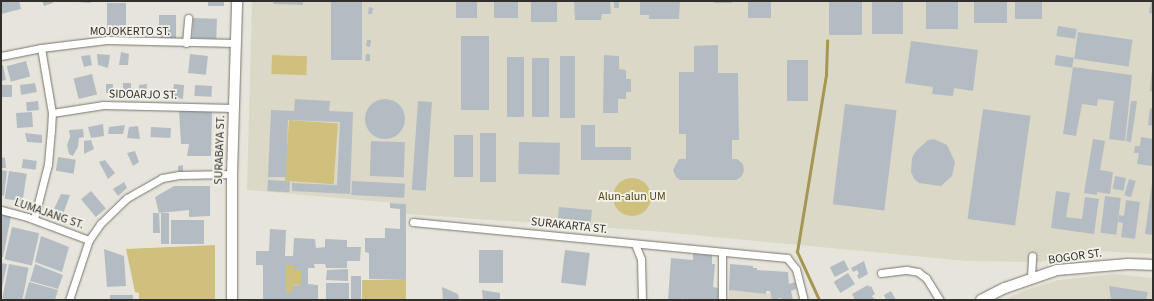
<!DOCTYPE html>
<html>
<head>
<meta charset="utf-8">
<style>
  body { margin:0 }
  #map { position:relative; width:1154px; height:301px; overflow:hidden; background:#e7e5db; font-family:"Source Sans 3",sans-serif }
  div>[style] { position:absolute }
  .built>* { inset:0; background:#dbd8c7 }
  .green>* { inset:0; background:#cfc07d; transform-origin:0 0 }
  .round { border-radius:50% }
  .stream>* { height:2.5px; margin:-1.25px; padding:0 1.25px; transform-origin:1.25px; border-radius:1.25px; background:#a59653 }
  .building>* { inset:0; background:#b4bcc3; transform-origin:0 0 }
  .roads { filter:drop-shadow(0 0 1px #77756c) drop-shadow(0 0 1px #77756c) }
  .street>* { height:7px; margin:-3.5px; padding:0 3.5px; transform-origin:3.5px; border-radius:3.5px; background:#fff }
  .secondary>* { height:10px; margin:-5px; padding:0 5px; transform-origin:5px; border-radius:5px; background:#fff }
  span { translate:-50% -50%; white-space:nowrap; text-align:center; line-height:1.15; -webkit-text-stroke:3.5px #f4f2e8; paint-order:stroke }
  .street-label { font-size:12px; color:#31302c }
  .park-label { font-size:12px; color:#514610 }
  .frame { position:absolute; inset:0; border:2px solid #31302c; pointer-events:none }
</style>
</head>
<body>
<div id="map">
  <div class="built">
    <div style="clip-path:polygon(252px 1px,1153px 1px,1153px 254px,1099px 251px,1039px 262px,967px 261px,652px 231px,406px 214px,406px 204px,247px 190px)"></div>
    <div style="clip-path:polygon(1115px 274px,1153px 278px,1153px 300px,1004px 300px,1023px 291px,1058px 280px)"></div>
    <div style="clip-path:polygon(729px 290px,771px 294px,772px 300px,729px 300px)"></div>
  </div>
  <div class="green">
    <div style="left:272px;top:55px;width:35px;height:19px;rotate:2deg"></div>
    <div style="left:289px;top:120px;width:49px;height:61px;rotate:4deg"></div>
    <div class="round" style="left:613px;top:178px;width:38px;height:38px"></div>
    <div style="clip-path:polygon(215px 245px,215px 300px,139px 300px,139px 293px,135px 292px,126px 249px)"></div>
    <div style="clip-path:polygon(286px 265px,294px 265px,294px 270px,301px 270px,301px 285px,292px 286px,292px 293px,286px 293px)"></div>
    <div style="left:362px;top:280px;width:44px;height:20px"></div>
  </div>
  <div class="stream">
    <div style="left:819px;top:300px;width:53px;rotate:-114.6deg"></div>
    <div style="left:797px;top:252px;width:180px;rotate:-80.7deg"></div>
    <div style="left:826px;top:74px;width:33px;rotate:-88deg"></div>
  </div>
  <div class="building">
    <div style="clip-path:polygon(1px 1px,19px 1px,21px 9px,1px 14px)"></div>
    <div style="clip-path:polygon(42px 1px,53px 1px,53px 3px,44px 6px)"></div>
    <div style="clip-path:polygon(76px 1px,91px 1px,91px 3px,76px 2px)"></div>
    <div style="left:208px;top:1px;width:16px;height:5px"></div>
    <div style="clip-path:polygon(274px 1px,303px 1px,303px 5px,273px 4px)"></div>
    <div style="left:331px;top:1px;width:31px;height:59px"></div>
    <div style="left:456px;top:1px;width:21px;height:17px"></div>
    <div style="left:494px;top:1px;width:24px;height:17px"></div>
    <div style="left:531px;top:1px;width:26px;height:21px"></div>
    <div style="clip-path:polygon(574px 1px,610px 1px,611px 14px,602px 14px,601px 20px,575px 20px)"></div>
    <div style="left:614px;top:1px;width:5px;height:7px"></div>
    <div style="clip-path:polygon(640px 1px,680px 1px,679px 19px,649px 19px,649px 15px,640px 15px)"></div>
    <div style="left:714px;top:1px;width:18px;height:2px"></div>
    <div style="left:748px;top:1px;width:23px;height:17px"></div>
    <div style="left:829px;top:1px;width:33px;height:34px"></div>
    <div style="left:872px;top:1px;width:31px;height:33px"></div>
    <div style="left:926px;top:1px;width:32px;height:28px"></div>
    <div style="left:974px;top:1px;width:33px;height:22px"></div>
    <div style="left:1015px;top:1px;width:27px;height:18px"></div>
    <div style="clip-path:polygon(1151px 1px,1153px 1px,1153px 14px,1149px 13px)"></div>
    <div style="left:107px;top:3px;width:19px;height:28px"></div>
    <div style="clip-path:polygon(369px 7px,373px 8px,372px 14px,368px 14px)"></div>
    <div style="left:176px;top:15px;width:23px;height:17px;rotate:90deg"></div>
    <div style="left:193px;top:18px;width:24px;height:20px;rotate:2deg"></div>
    <div style="left:1058px;top:26px;width:19px;height:10px;rotate:9deg"></div>
    <div style="left:1078px;top:32px;width:55px;height:27px;rotate:8deg"></div>
    <div style="left:461px;top:36px;width:28px;height:74px"></div>
    <div style="clip-path:polygon(367px 40px,371px 40px,370px 47px,366px 46px)"></div>
    <div style="clip-path:polygon(911px 41px,978px 50px,973px 91px,954px 88px,953px 96px,932px 94px,933px 87px,905px 83px)"></div>
    <div style="clip-path:polygon(718px 45px,718px 73px,738px 73px,739px 140px,732px 140px,732px 159px,737px 159px,743px 164px,744px 171px,741px 177px,736px 180px,680px 180px,676px 177px,673px 170px,679px 159px,686px 159px,686px 134px,679px 134px,679px 72px,694px 72px,694px 46px)"></div>
    <div style="clip-path:polygon(121px 52px,129px 54px,128px 65px,119px 65px)"></div>
    <div style="clip-path:polygon(97px 54px,110px 55px,108px 68px,98px 65px)"></div>
    <div style="left:190px;top:54px;width:18px;height:19px;rotate:6deg"></div>
    <div style="clip-path:polygon(366px 54px,370px 54px,370px 61px,365px 61px)"></div>
    <div style="clip-path:polygon(90px 55px,92px 65px,84px 67px,81px 56px)"></div>
    <div style="clip-path:polygon(604px 55px,619px 56px,619px 69px,626px 70px,626px 79px,631px 79px,631px 92px,626px 92px,626px 99px,618px 99px,618px 113px,603px 113px)"></div>
    <div style="left:1056px;top:55px;width:18px;height:10px;rotate:9deg"></div>
    <div style="left:560px;top:56px;width:15px;height:62px"></div>
    <div style="left:507px;top:57px;width:17px;height:60px"></div>
    <div style="left:532px;top:58px;width:17px;height:59px"></div>
    <div style="left:787px;top:60px;width:21px;height:41px"></div>
    <div style="left:26px;top:61px;width:16px;height:20px;rotate:75deg"></div>
    <div style="clip-path:polygon(1px 65px,3px 65px,6px 80px,1px 81px)"></div>
    <div style="clip-path:polygon(1073px 67px,1132px 75px,1125px 141px,1109px 139px,1114px 101px,1098px 99px,1097px 106px,1082px 104px,1076px 136px,1063px 134px)"></div>
    <div style="clip-path:polygon(1152px 70px,1153px 70px,1153px 92px,1150px 91px)"></div>
    <div style="left:92px;top:74px;width:21px;height:19px;rotate:76deg"></div>
    <div style="clip-path:polygon(35px 83px,37px 92px,21px 95px,20px 85px)"></div>
    <div style="left:123px;top:83px;width:8px;height:9px"></div>
    <div style="left:106px;top:84px;width:7px;height:9px"></div>
    <div style="clip-path:polygon(147px 84px,146px 96px,139px 96px,139px 85px)"></div>
    <div style="clip-path:polygon(174px 84px,184px 85px,183px 99px,172px 97px)"></div>
    <div style="left:1px;top:85px;width:11px;height:12px"></div>
    <div style="left:195px;top:85px;width:17px;height:11px;rotate:3deg"></div>
    <div style="clip-path:polygon(295px 99px,330px 101px,329px 111px,353px 112px,350px 194px,292px 191px,292px 183px,337px 185px,340px 122px,288px 120px,286px 177px,268px 177px,271px 110px,294px 111px)"></div>
    <div class="round" style="left:365px;top:99px;width:40px;height:40px"></div>
    <div style="left:38px;top:101px;width:9px;height:12px;rotate:84deg"></div>
    <div style="left:418px;top:101px;width:14px;height:89px;rotate:4deg"></div>
    <div style="clip-path:polygon(1131px 101px,1137px 101px,1131px 142px,1126px 141px)"></div>
    <div style="left:845px;top:104px;width:52px;height:101px;rotate:7deg"></div>
    <div style="clip-path:polygon(1150px 108px,1153px 109px,1153px 126px,1148px 125px)"></div>
    <div style="left:983px;top:109px;width:48px;height:111px;rotate:8deg"></div>
    <div style="clip-path:polygon(179px 110px,212px 112px,211px 156px,187px 156px,189px 144px,181px 144px)"></div>
    <div style="left:32px;top:112px;width:15px;height:16px;rotate:86deg"></div>
    <div style="clip-path:polygon(103px 124px,104px 136px,91px 138px,88px 127px)"></div>
    <div style="clip-path:polygon(125px 125px,123px 134px,108px 134px,109px 127px)"></div>
    <div style="clip-path:polygon(581px 125px,595px 125px,595px 147px,631px 147px,631px 160px,581px 160px)"></div>
    <div style="clip-path:polygon(138px 126px,140px 139px,127px 138px,129px 127px)"></div>
    <div style="left:151px;top:127px;width:20px;height:10px;rotate:3deg"></div>
    <div style="clip-path:polygon(83px 129px,84px 137px,79px 138px,78px 147px,73px 156px,69px 154px,67px 145px,70px 137px,69px 130px)"></div>
    <div style="clip-path:polygon(25px 133px,42px 135px,42px 143px,27px 142px)"></div>
    <div style="left:480px;top:133px;width:16px;height:49px"></div>
    <div style="left:454px;top:135px;width:19px;height:42px"></div>
    <div style="clip-path:polygon(1141px 137px,1153px 139px,1152px 166px,1137px 164px,1139px 153px,1134px 153px,1135px 146px,1140px 146px)"></div>
    <div style="clip-path:polygon(934px 139px,947px 145px,955px 162px,952px 176px,941px 186px,919px 183px,914px 179px,911px 172px,912px 158px,915px 152px,928px 140px)"></div>
    <div style="clip-path:polygon(1093px 139px,1105px 141px,1100px 170px,1113px 172px,1110px 194px,1097px 192px,1097px 195px,1084px 193px)"></div>
    <div style="clip-path:polygon(91px 140px,94px 149px,84px 154px,84px 141px)"></div>
    <div style="left:371px;top:141px;width:34px;height:35px;rotate:2deg"></div>
    <div style="left:519px;top:142px;width:41px;height:32px;rotate:1deg"></div>
    <div style="clip-path:polygon(135px 151px,139px 162px,133px 166px,127px 153px)"></div>
    <div style="clip-path:polygon(1px 157px,5px 158px,6px 168px,1px 168px)"></div>
    <div style="left:58px;top:157px;width:18px;height:14px;rotate:9deg"></div>
    <div style="left:23px;top:159px;width:14px;height:9px;rotate:8deg"></div>
    <div style="clip-path:polygon(105px 160px,115px 173px,108px 179px,99px 162px)"></div>
    <div style="clip-path:polygon(183px 165px,183px 172px,178px 173px,178px 166px)"></div>
    <div style="clip-path:polygon(1px 170px,7px 171px,4px 196px,1px 195px)"></div>
    <div style="left:9px;top:171px;width:18px;height:28px;rotate:9deg"></div>
    <div style="left:1115px;top:176px;width:11px;height:13px;rotate:10deg"></div>
    <div style="left:1129px;top:179px;width:7px;height:17px;rotate:16deg"></div>
    <div style="left:268px;top:180px;width:22px;height:11px;rotate:3deg"></div>
    <div style="left:352px;top:181px;width:53px;height:14px;rotate:3deg"></div>
    <div style="clip-path:polygon(124px 182px,127px 188px,118px 196px,113px 189px)"></div>
    <div style="clip-path:polygon(1152px 183px,1153px 184px,1153px 235px,1145px 234px)"></div>
    <div style="clip-path:polygon(174px 186px,210px 186px,210px 216px,189px 217px,189px 210px,159px 213px,155px 197px)"></div>
    <div style="left:91px;top:191px;width:23px;height:13px;rotate:50deg"></div>
    <div style="clip-path:polygon(1056px 191px,1070px 193px,1066px 217px,1082px 219px,1085px 197px,1099px 199px,1094px 234px,1051px 228px)"></div>
    <div style="clip-path:polygon(61px 194px,70px 195px,63px 214px,53px 211px)"></div>
    <div style="left:1105px;top:196px;width:16px;height:37px;rotate:7deg"></div>
    <div style="clip-path:polygon(1126px 200px,1140px 202px,1135px 239px,1121px 237px,1123px 223px,1118px 222px,1119px 215px,1124px 216px)"></div>
    <div style="clip-path:polygon(390px 203px,406px 204px,406px 280px,369px 279px,369px 253px,365px 252px,365px 238px,385px 238px,385px 228px,400px 229px,400px 209px,390px 208px)"></div>
    <div style="left:559px;top:207px;width:33px;height:12px;rotate:5deg"></div>
    <div style="clip-path:polygon(153px 213px,159px 213px,160px 233px,153px 233px)"></div>
    <div style="left:161px;top:213px;width:8px;height:31px"></div>
    <div style="clip-path:polygon(1px 214px,11px 216px,3px 257px,1px 257px)"></div>
    <div style="left:171px;top:220px;width:33px;height:24px"></div>
    <div style="left:12px;top:227px;width:28px;height:33px;rotate:13deg"></div>
    <div style="clip-path:polygon(evenodd,270px 229px,286px 230px,285px 256px,293px 256px,294px 238px,315px 239px,316px 248px,325px 247px,325px 239px,347px 240px,347px 247px,361px 247px,360px 261px,347px 261px,347px 268px,326px 268px,325px 264px,314px 264px,315px 268px,308px 268px,308px 284px,318px 285px,318px 300px,263px 300px,263px 265px,256px 265px,256px 251px,269px 251px,270px 229px,286px 265px,294px 265px,294px 270px,301px 270px,301px 285px,292px 286px,292px 293px,286px 293px,286px 265px)"></div>
    <div style="clip-path:polygon(41px 236px,69px 247px,62px 272px,35px 262px)"></div>
    <div style="clip-path:polygon(104px 249px,124px 256px,126px 286px,107px 287px)"></div>
    <div style="left:479px;top:250px;width:24px;height:33px"></div>
    <div style="left:565px;top:250px;width:25px;height:33px;rotate:7deg"></div>
    <div style="clip-path:polygon(693px 254px,712px 255px,712px 264px,715px 264px,713px 287px,718px 288px,718px 300px,683px 300px,682px 297px,682px 300px,668px 300px,671px 258px,693px 260px)"></div>
    <div style="left:844px;top:260px;width:11px;height:16px;rotate:63deg"></div>
    <div style="clip-path:polygon(864px 261px,868px 274px,859px 279px,857px 275px,859px 274px,857px 270px,853px 272px,851px 268px)"></div>
    <div style="clip-path:polygon(1px 263px,7px 264px,2px 288px,1px 288px)"></div>
    <div style="left:9px;top:264px;width:20px;height:35px;rotate:11deg"></div>
    <div style="clip-path:polygon(35px 264px,63px 275px,58px 289px,30px 281px)"></div>
    <div style="clip-path:polygon(730px 264px,753px 266px,753px 268px,757px 268px,757px 270px,788px 272px,789px 284px,795px 282px,796px 289px,791px 291px,793px 300px,781px 300px,781px 298px,772px 300px,770px 291px,766px 291px,766px 294px,729px 290px)"></div>
    <div style="clip-path:polygon(348px 269px,348px 281px,326px 280px,327px 270px)"></div>
    <div style="left:848px;top:273px;width:13px;height:17px;rotate:58deg"></div>
    <div style="left:351px;top:276px;width:10px;height:24px"></div>
    <div style="clip-path:polygon(29px 282px,58px 290px,55px 300px,24px 300px)"></div>
    <div style="left:326px;top:283px;width:23px;height:17px"></div>
    <div style="clip-path:polygon(868px 285px,869px 287px,871px 286px,875px 294px,872px 296px,875px 300px,855px 300px,852px 294px)"></div>
    <div style="clip-path:polygon(1109px 286px,1148px 292px,1146px 300px,1111px 300px)"></div>
    <div style="clip-path:polygon(442px 287px,458px 294px,459px 300px,443px 300px)"></div>
    <div style="clip-path:polygon(482px 290px,500px 293px,500px 300px,483px 300px)"></div>
    <div style="clip-path:polygon(891px 291px,896px 300px,886px 300px,884px 295px)"></div>
    <div style="left:110px;top:295px;width:23px;height:5px"></div>
  </div>
  <div class="roads">
    <div class="street">
      <div style="left:186px;top:43px;width:25px;rotate:-85deg"></div>
      <div style="left:1px;top:56px;width:41px;rotate:-11.3deg"></div>
      <div style="left:41px;top:48px;width:66px;rotate:-6.9deg"></div>
      <div style="left:107px;top:40px;width:129px;rotate:1.3deg"></div>
      <div style="left:52px;top:113px;width:52px;rotate:-8.9deg"></div>
      <div style="left:103px;top:105px;width:131px;rotate:1.3deg"></div>
      <div style="left:1px;top:210px;width:27px;rotate:15deg"></div>
      <div style="left:27px;top:217px;width:66px;rotate:20.4deg"></div>
      <div style="left:34px;top:219px;width:57px;rotate:-75.7deg"></div>
      <div style="left:48px;top:164px;width:33px;rotate:-85deg"></div>
      <div style="left:51px;top:131px;width:18px;rotate:-87deg"></div>
      <div style="left:52px;top:113px;width:66px;rotate:-99.6deg"></div>
      <div style="left:413px;top:222px;width:376px;rotate:5.5deg"></div>
      <div style="left:787px;top:258px;width:14px;rotate:51deg"></div>
      <div style="left:796px;top:269px;width:32px;rotate:76deg"></div>
      <div style="left:635px;top:244px;width:16px;rotate:68deg"></div>
      <div style="left:641px;top:259px;width:41px;rotate:88.6deg"></div>
      <div style="left:881px;top:273px;width:26px;rotate:-7deg"></div>
      <div style="left:907px;top:270px;width:11px;rotate:10deg"></div>
      <div style="left:918px;top:272px;width:10px;rotate:37deg"></div>
      <div style="left:926px;top:278px;width:26px;rotate:58deg"></div>
      <div style="left:1031px;top:278px;width:22px;rotate:-87deg"></div>
      <div style="left:69px;top:300px;width:63px;rotate:-71.6deg"></div>
      <div style="left:89px;top:240px;width:19px;rotate:-55deg"></div>
      <div style="left:100px;top:224px;width:37px;rotate:-44deg"></div>
      <div style="left:127px;top:198px;width:40px;rotate:-29.7deg"></div>
      <div style="left:162px;top:178px;width:17px;rotate:-10deg"></div>
      <div style="left:179px;top:175px;width:53px;rotate:-1.1deg"></div>
      <div style="left:722px;top:300px;width:48px;rotate:-90deg"></div>
    </div>
    <div class="secondary">
      <div style="left:232px;top:300px;width:126px;rotate:-90deg"></div>
      <div style="left:232px;top:174px;width:173px;rotate:-88.3deg"></div>
      <div style="left:981px;top:300px;width:27px;rotate:-27deg"></div>
      <div style="left:1005px;top:288px;width:55px;rotate:-19.1deg"></div>
      <div style="left:1057px;top:270px;width:71px;rotate:-4.8deg"></div>
      <div style="left:1128px;top:264px;width:25px;rotate:2deg"></div>
    </div>
  </div>
  <div class="street-label">
    <span style="left:130px;top:32px">MOJOKERTO ST.</span>
    <span style="left:143px;top:95px;rotate:1deg">SIDOARJO ST.</span>
    <span style="left:220px;top:150px;rotate:-88deg">SURABAYA ST.</span>
    <span style="left:49px;top:214px;rotate:19deg">LUMAJANG ST.</span>
    <span style="left:569px;top:226px;rotate:6deg">SURAKARTA ST.</span>
    <span style="left:1075px;top:257px;rotate:-8deg">BOGOR ST.</span>
  </div>
  <div class="park-label">
    <span style="left:632px;top:197px">Alun-alun UM</span>
  </div>
  <div class="frame"></div>
</div>
</body>
</html>
